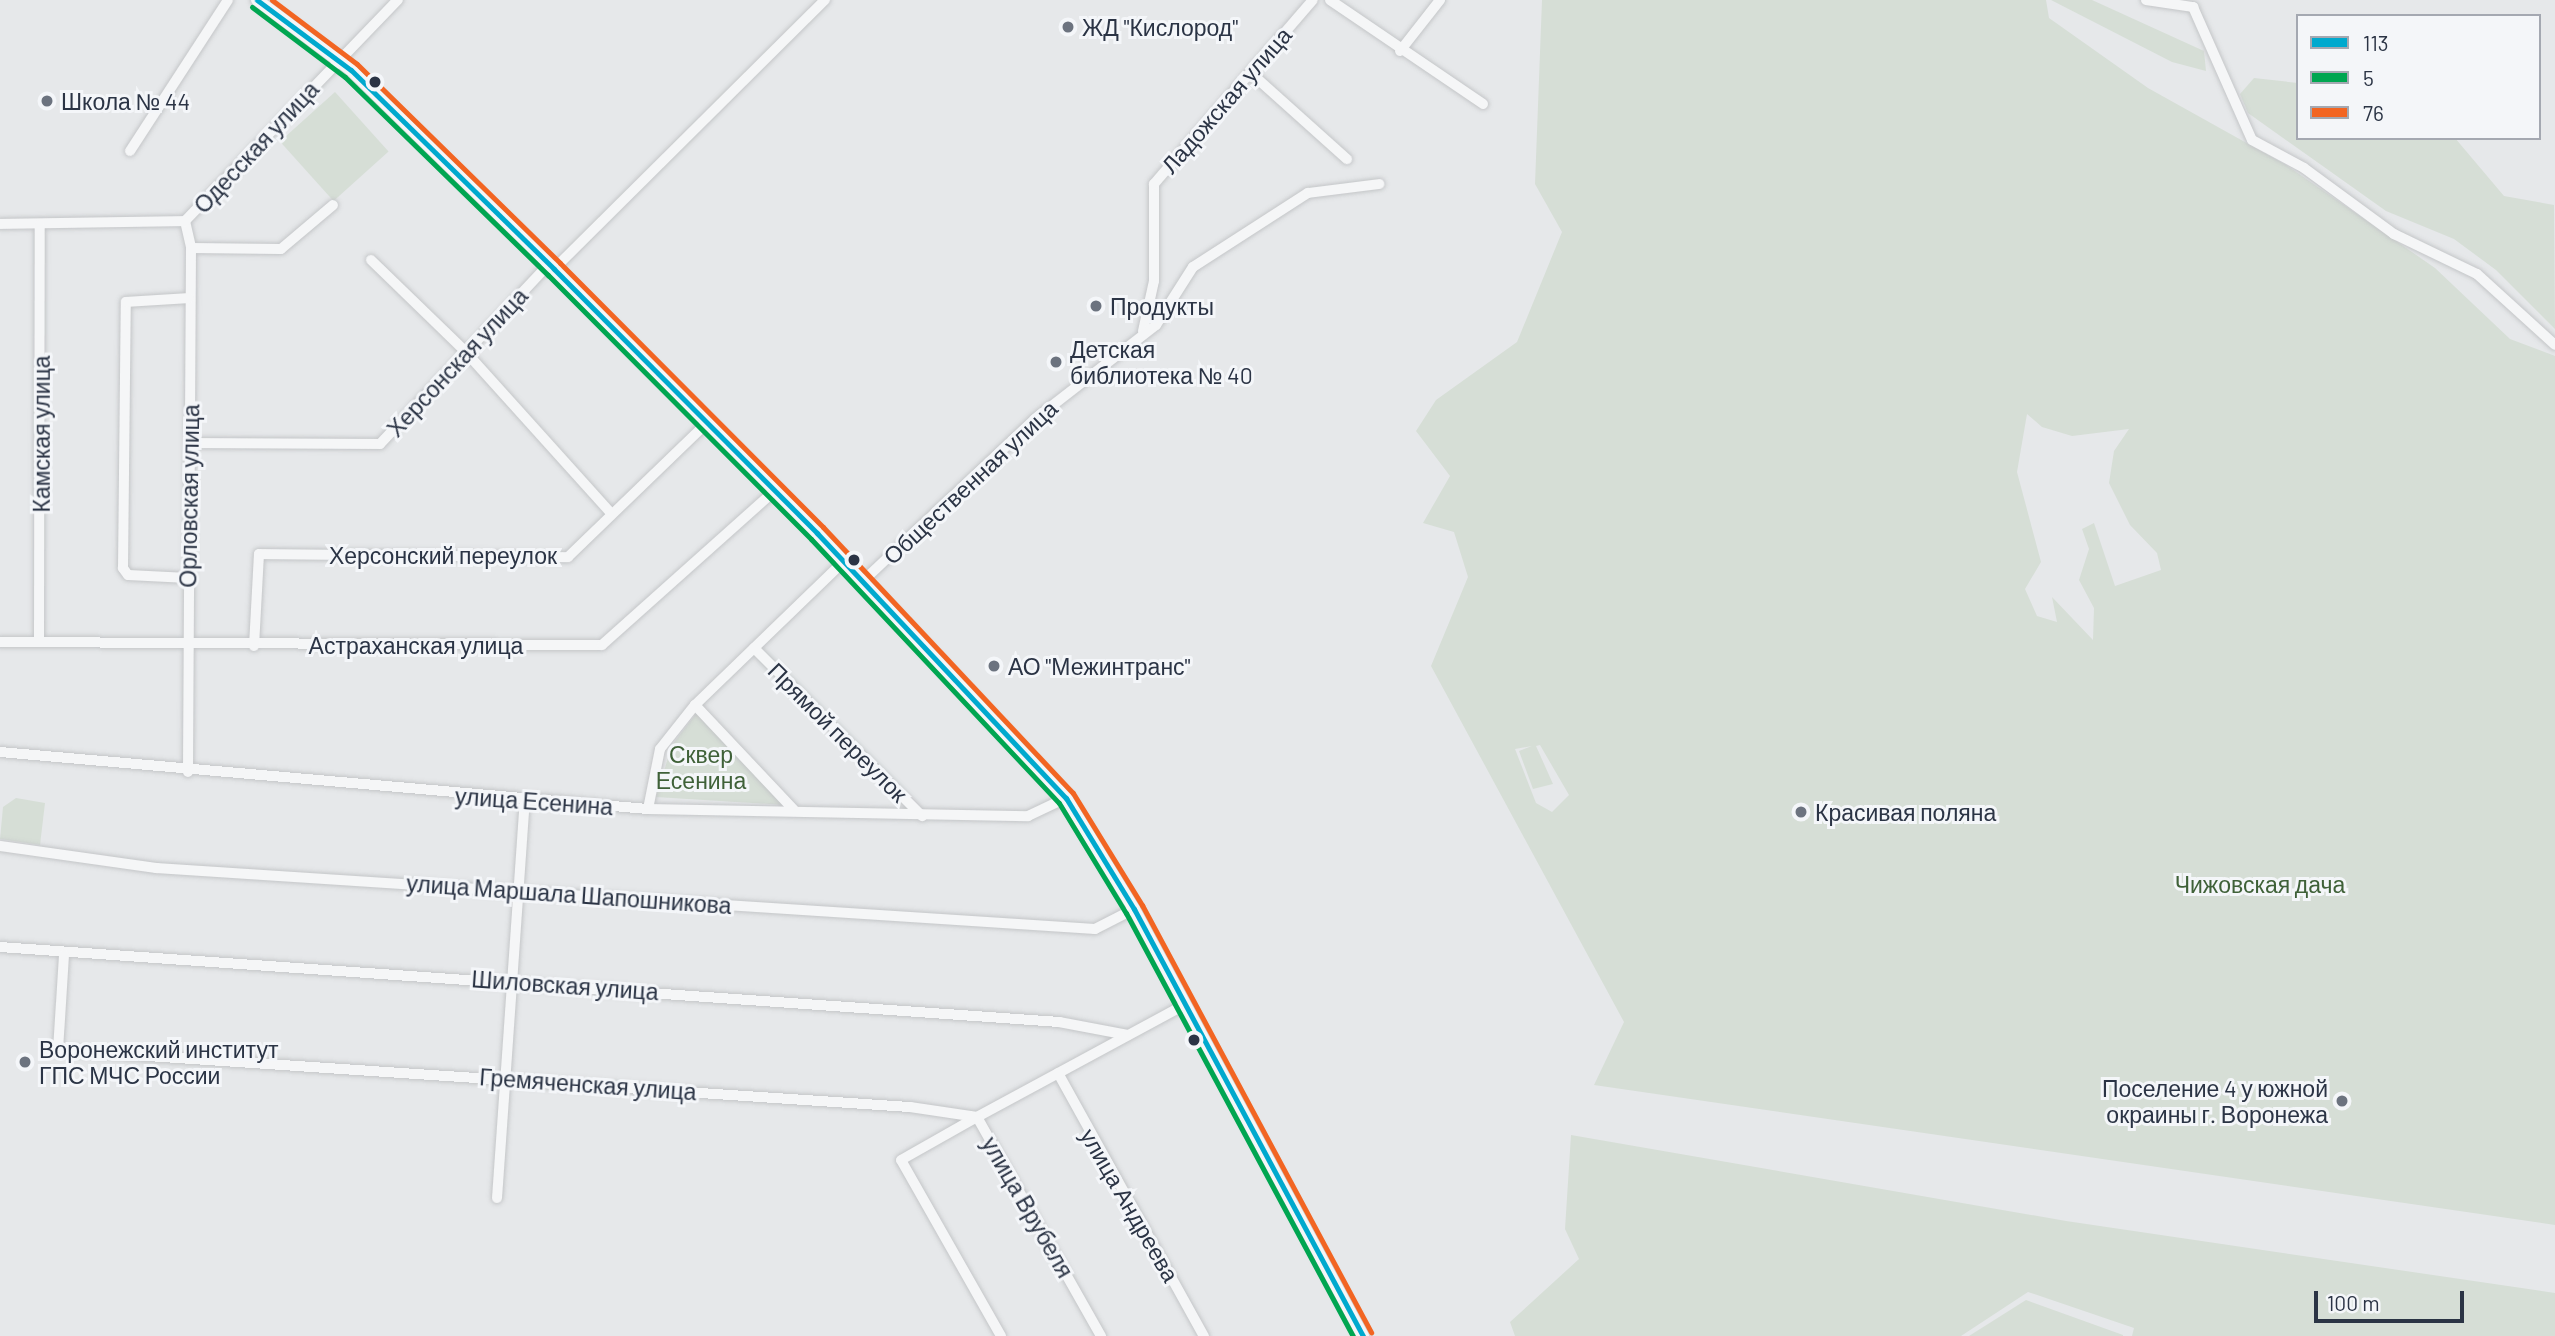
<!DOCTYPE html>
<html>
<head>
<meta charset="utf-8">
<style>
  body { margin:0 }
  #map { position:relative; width:2555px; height:1336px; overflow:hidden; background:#e6e8ea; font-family:Barlow,sans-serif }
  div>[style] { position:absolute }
  .green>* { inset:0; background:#d6ded6; transform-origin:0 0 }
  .roads { filter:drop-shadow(0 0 2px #c4c6c8) drop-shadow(0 0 2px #c4c6c8) }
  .minor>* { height:10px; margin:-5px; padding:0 5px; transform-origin:5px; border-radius:5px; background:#f5f6f7 }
  .tertiary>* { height:12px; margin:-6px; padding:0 6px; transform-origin:6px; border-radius:6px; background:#f5f6f7 }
  .bus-1>* { height:5px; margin:-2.5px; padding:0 2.5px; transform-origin:2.5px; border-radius:2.5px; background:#00a9ce }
  .bus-2>* { height:5px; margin:-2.5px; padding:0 2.5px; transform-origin:2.5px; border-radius:2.5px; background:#00a651 }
  .bus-3>* { height:5px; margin:-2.5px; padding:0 2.5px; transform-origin:2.5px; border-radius:2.5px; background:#f26522 }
  .dots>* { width:19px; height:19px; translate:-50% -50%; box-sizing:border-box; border:4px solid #f4f6f9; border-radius:50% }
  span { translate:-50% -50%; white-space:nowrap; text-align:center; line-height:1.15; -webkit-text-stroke:6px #f4f6f9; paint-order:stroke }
  .poi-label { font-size:23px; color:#2b3445 }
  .left { translate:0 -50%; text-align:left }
  .right { translate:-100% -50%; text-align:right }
  .street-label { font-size:23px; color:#2b3445 }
  .park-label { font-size:23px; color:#3f6138 }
  .legend { position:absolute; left:2296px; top:14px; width:245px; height:126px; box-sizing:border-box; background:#f4f6f9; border:2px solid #a4a8b1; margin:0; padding:9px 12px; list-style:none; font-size:21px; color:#2b3445 }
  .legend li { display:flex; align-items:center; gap:14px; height:35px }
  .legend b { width:35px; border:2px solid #a4a8b1 }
  .scale { position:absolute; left:2314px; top:1291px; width:150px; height:32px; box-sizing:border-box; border:4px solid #2b3445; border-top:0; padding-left:9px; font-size:21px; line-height:24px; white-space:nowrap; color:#2b3445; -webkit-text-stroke:5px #f4f6f9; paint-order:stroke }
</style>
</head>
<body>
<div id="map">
  <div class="green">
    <div style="clip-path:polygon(evenodd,1542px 0,2046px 0,2049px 18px,2148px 88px,2286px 165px,2435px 268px,2510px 339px,2555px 356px,2555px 1225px,1594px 1085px,1624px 1022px,1431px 666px,1468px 577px,1454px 532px,1423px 523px,1450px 476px,1416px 431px,1436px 400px,1517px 342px,1562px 232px,1535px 184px,1542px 0,2027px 414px,2042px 427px,2072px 436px,2129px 429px,2114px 451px,2109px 483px,2130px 525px,2157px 553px,2161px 570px,2115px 586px,2094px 523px,2082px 529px,2089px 549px,2079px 580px,2094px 608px,2093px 640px,2052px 597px,2057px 622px,2037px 616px,2025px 589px,2041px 562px,2017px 472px,2027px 414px,1542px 0,1540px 745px,1569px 795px,1552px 812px,1536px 803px,1515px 749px,1532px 746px,1519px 751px,1533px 789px,1553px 784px,1536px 746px,1540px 745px)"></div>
    <div style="clip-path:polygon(2051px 0,2092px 0,2204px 51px,2206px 71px,2172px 62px)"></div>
    <div style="clip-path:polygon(2254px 78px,2298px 83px,2298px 138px,2455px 138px,2504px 196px,2554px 205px,2555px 329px,2496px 270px,2454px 239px,2386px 211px,2248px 113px,2240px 94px)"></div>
    <div style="left:335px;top:92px;width:80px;height:74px;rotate:48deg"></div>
    <div style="clip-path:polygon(698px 711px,785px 805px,656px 797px,672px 745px)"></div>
    <div style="clip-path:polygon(16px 798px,45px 803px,40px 845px,0 839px,3px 807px)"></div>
    <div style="clip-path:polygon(1571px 1135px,2066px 1221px,2555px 1293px,2555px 1336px,2132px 1336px,2134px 1328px,2028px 1292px,1961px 1336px,1515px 1336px,1510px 1322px,1579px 1259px,1565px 1229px)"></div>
    <div style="clip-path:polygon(2026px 1300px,2123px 1335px,2123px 1336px,1969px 1336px)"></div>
  </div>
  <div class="roads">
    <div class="minor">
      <div style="left:1330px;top:0;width:185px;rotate:34.2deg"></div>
      <div style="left:2146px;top:0;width:48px;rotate:8.5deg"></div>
      <div style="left:2193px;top:7px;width:145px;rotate:66.1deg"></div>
      <div style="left:2252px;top:140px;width:59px;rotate:28.3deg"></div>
      <div style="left:2304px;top:168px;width:112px;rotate:36.3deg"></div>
      <div style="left:2394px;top:234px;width:92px;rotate:25.7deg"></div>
      <div style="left:2477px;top:274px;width:105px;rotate:42.3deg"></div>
      <div style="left:1400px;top:51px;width:65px;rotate:-51.9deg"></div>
      <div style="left:1251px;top:73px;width:129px;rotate:41.9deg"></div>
      <div style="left:130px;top:151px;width:180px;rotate:-57deg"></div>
      <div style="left:185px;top:221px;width:28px;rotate:77deg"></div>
      <div style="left:191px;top:248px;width:524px;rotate:90.33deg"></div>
      <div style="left:0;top:224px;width:185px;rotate:-0.9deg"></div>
      <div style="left:185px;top:221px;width:307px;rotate:-46.1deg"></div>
      <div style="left:191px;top:248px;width:90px;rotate:0.6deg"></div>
      <div style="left:281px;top:249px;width:68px;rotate:-40.2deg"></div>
      <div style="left:371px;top:260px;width:131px;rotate:44.1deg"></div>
      <div style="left:465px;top:351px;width:218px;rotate:48deg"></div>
      <div style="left:554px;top:269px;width:382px;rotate:-44.8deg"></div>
      <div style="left:1143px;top:331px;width:51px;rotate:-77.6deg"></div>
      <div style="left:1154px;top:281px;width:97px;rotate:-90deg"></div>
      <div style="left:1154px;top:184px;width:243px;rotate:-49.2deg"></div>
      <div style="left:190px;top:443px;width:190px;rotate:0.3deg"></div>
      <div style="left:380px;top:444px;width:247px;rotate:-46.8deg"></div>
      <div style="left:188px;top:578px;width:60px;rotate:-177.1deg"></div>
      <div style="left:128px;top:575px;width:9px;rotate:-126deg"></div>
      <div style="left:123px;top:568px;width:266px;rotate:-89.4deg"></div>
      <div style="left:126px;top:302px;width:63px;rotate:-3.6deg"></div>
      <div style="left:862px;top:582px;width:238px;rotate:-43.3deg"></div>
      <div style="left:1035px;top:419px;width:153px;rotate:-37.8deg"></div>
      <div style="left:1156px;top:325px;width:69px;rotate:-57.5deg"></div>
      <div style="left:1193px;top:267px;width:137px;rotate:-32.8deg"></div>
      <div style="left:1308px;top:193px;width:72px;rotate:-7.2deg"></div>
      <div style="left:0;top:642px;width:602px;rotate:0.29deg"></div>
      <div style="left:602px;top:645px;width:231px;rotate:-41.8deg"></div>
      <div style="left:39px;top:642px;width:417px;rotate:-89.9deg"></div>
      <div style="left:254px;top:646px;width:92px;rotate:-86.9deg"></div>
      <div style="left:259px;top:554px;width:309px;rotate:0.6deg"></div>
      <div style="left:568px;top:557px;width:194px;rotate:-44deg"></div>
      <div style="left:754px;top:648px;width:238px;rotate:45deg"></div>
      <div style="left:695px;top:705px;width:144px;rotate:46.7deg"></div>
      <div style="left:0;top:752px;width:651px;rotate:5.03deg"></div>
      <div style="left:648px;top:809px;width:380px;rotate:1.1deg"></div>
      <div style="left:1028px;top:816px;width:42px;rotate:-25.3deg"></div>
      <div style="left:648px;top:809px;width:61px;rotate:-78.7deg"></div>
      <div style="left:660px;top:749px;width:56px;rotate:-51.5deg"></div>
      <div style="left:695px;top:705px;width:206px;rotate:-44deg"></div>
      <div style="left:0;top:846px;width:158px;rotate:8deg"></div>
      <div style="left:156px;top:868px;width:941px;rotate:3.72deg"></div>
      <div style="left:1095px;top:929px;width:44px;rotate:-27.1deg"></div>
      <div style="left:0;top:947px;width:1062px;rotate:4.05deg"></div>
      <div style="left:1059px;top:1022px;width:70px;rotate:10.7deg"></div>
      <div style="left:64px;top:955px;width:95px;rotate:93.6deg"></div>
      <div style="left:58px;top:1050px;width:854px;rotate:3.83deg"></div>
      <div style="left:910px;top:1107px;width:68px;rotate:8.5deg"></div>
      <div style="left:977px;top:1117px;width:235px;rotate:-28.4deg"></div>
      <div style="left:1058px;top:1073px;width:301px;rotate:61deg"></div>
      <div style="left:497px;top:1198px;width:397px;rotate:-86deg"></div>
      <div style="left:1001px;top:1336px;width:202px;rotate:-119.6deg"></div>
      <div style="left:901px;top:1160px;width:87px;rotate:-29.5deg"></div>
      <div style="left:977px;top:1117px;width:252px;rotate:60.5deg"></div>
    </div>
    <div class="tertiary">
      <div style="left:257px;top:0;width:117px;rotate:36.7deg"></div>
      <div style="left:351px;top:70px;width:284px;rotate:44.4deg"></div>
      <div style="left:554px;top:269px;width:373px;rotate:45.1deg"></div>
      <div style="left:817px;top:533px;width:364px;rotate:46.8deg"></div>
      <div style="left:1066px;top:798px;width:130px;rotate:58.5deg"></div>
      <div style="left:1134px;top:909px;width:485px;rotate:61.8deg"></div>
    </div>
  </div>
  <div class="bus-1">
    <div style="left:257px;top:0;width:117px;rotate:36.7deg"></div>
    <div style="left:351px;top:70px;width:284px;rotate:44.4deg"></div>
    <div style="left:554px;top:269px;width:373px;rotate:45.1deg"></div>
    <div style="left:817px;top:533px;width:364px;rotate:46.8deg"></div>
    <div style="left:1066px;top:798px;width:130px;rotate:58.5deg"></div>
    <div style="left:1134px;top:909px;width:485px;rotate:61.8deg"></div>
  </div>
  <div class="bus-2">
    <div style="left:252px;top:7px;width:116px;rotate:37deg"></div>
    <div style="left:345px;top:77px;width:284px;rotate:44.3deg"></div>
    <div style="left:548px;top:275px;width:373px;rotate:45.1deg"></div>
    <div style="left:811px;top:539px;width:362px;rotate:46.8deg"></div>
    <div style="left:1059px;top:803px;width:129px;rotate:58.7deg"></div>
    <div style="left:1126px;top:913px;width:480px;rotate:61.8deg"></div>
  </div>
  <div class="bus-3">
    <div style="left:272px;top:0;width:106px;rotate:37deg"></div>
    <div style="left:357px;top:64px;width:284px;rotate:44.4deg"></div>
    <div style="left:560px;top:263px;width:373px;rotate:45.1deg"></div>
    <div style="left:823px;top:527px;width:365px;rotate:46.8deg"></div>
    <div style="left:1073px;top:793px;width:132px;rotate:58.4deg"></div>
    <div style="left:1142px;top:905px;width:485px;rotate:61.8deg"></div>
  </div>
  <div class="dots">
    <div style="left:1068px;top:27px;background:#6c737f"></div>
    <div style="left:375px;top:82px;background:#2b3445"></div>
    <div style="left:47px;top:101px;background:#6c737f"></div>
    <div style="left:1096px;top:306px;background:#6c737f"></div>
    <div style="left:1056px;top:362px;background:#6c737f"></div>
    <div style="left:854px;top:560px;background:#2b3445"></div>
    <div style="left:994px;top:666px;background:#6c737f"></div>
    <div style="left:1801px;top:812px;background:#6c737f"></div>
    <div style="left:1194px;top:1040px;background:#2b3445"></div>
    <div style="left:25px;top:1062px;background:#6c737f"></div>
    <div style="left:2342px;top:1101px;background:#6c737f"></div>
  </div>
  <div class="poi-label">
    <span class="left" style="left:1082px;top:27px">ЖД "Кислород"</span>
    <span class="left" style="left:61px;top:101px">Школа № 44</span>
    <span class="left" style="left:1110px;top:306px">Продукты</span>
    <span class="left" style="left:1070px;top:362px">Детская<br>библиотека № 40</span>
    <span class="left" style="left:1008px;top:666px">АО "Межинтранс"</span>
    <span class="left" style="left:1815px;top:812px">Красивая поляна</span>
    <span class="left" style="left:39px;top:1062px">Воронежский институт<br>ГПС МЧС России</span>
    <span class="right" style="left:2328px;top:1101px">Поселение 4 у южной<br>окраины г. Воронежа</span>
  </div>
  <div class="street-label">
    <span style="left:1226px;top:100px;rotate:-49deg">Ладожская улица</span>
    <span style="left:256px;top:147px;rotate:-47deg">Одесская улица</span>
    <span style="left:457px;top:362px;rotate:-47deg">Херсонская улица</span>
    <span style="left:41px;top:434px;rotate:-90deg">Камская улица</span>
    <span style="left:970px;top:482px;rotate:-43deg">Общественная улица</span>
    <span style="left:189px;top:496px;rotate:-89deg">Орловская улица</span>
    <span style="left:443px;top:555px">Херсонский переулок</span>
    <span style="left:416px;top:645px">Астраханская улица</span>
    <span style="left:838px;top:732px;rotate:45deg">Прямой переулок</span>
    <span style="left:534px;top:801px;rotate:4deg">улица Есенина</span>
    <span style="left:569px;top:894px;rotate:4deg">улица Маршала Шапошникова</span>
    <span style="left:565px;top:985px;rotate:4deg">Шиловская улица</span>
    <span style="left:588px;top:1084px;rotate:4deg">Гремяченская улица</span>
    <span style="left:1130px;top:1205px;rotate:60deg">улица Андреева</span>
    <span style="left:1028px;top:1207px;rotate:60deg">улица Врубеля</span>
  </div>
  <div class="park-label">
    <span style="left:701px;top:767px">Сквер<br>Есенина</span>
    <span style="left:2260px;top:884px">Чижовская дача</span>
  </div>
  <ul class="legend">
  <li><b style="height:9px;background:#00a9ce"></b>113</li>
  <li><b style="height:9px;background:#00a651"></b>5</li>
  <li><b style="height:9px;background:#f26522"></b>76</li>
  </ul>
  <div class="scale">100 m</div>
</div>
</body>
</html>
